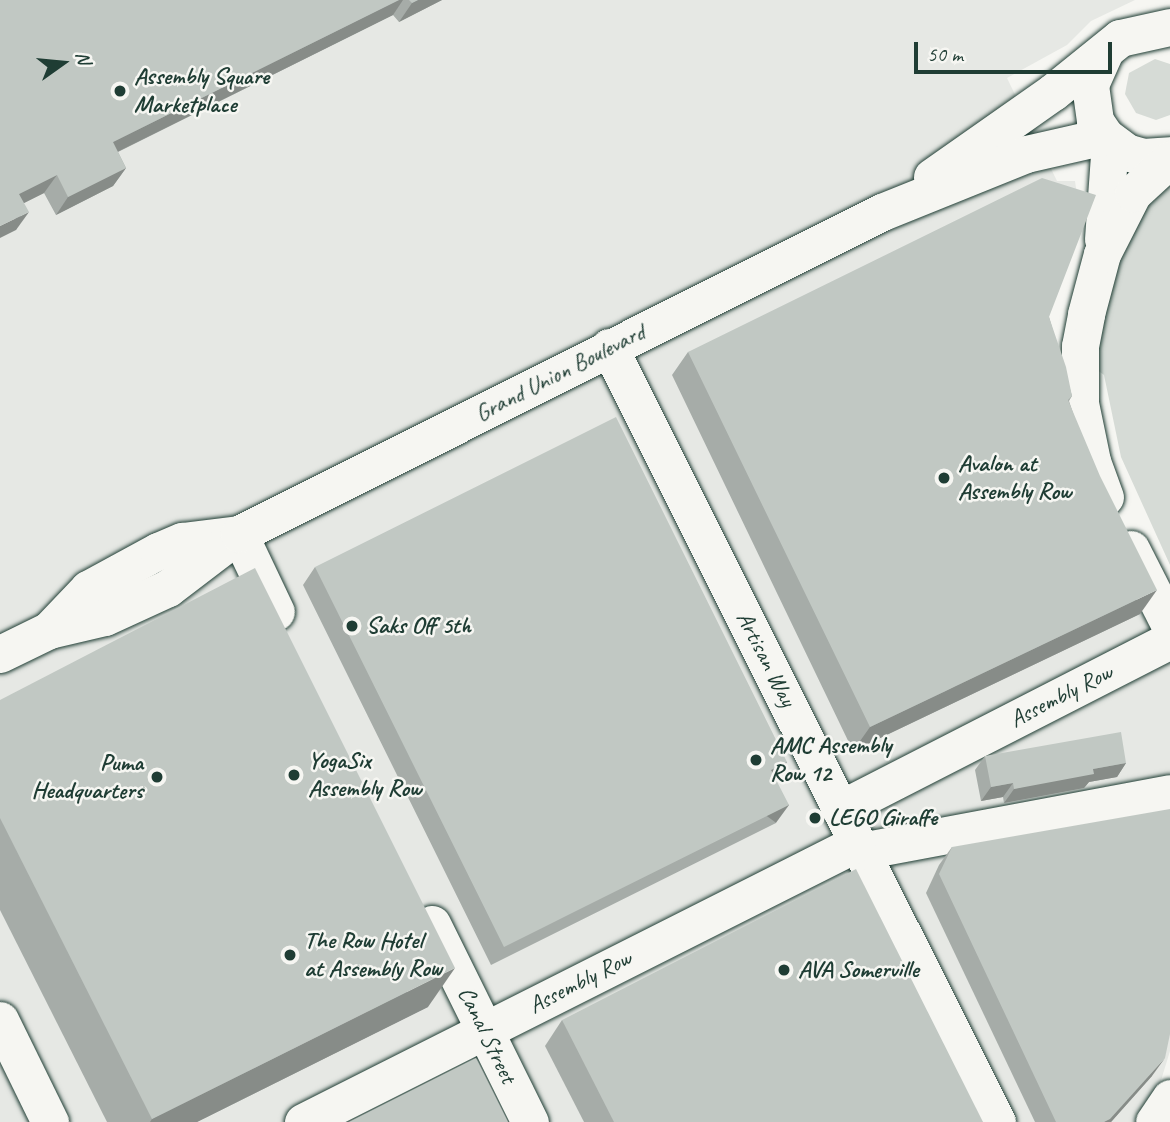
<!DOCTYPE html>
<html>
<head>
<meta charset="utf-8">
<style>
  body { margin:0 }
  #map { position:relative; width:1170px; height:1122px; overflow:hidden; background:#f6f6f2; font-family:Caveat,sans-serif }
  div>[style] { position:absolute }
  .built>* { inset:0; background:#e6e8e4 }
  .green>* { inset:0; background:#d6dbd6 }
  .roads { filter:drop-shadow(0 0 2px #1f3d34) drop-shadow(0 0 2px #1f3d34) }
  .minor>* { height:37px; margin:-18.5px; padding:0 18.5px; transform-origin:18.5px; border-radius:18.5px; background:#f6f6f2 }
  .wall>* { inset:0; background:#a6aca8 }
  .shaded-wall>* { inset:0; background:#878c88; transform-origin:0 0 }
  .building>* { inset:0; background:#c1c8c3 }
  .dots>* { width:19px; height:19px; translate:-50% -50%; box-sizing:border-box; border:4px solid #f6f6f2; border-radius:50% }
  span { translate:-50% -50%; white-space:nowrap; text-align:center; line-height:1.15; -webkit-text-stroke:5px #f6f6f2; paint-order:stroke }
  .poi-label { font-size:24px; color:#1f3d34; font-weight:700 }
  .left { translate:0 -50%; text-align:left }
  .right { translate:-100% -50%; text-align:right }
  .street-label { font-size:24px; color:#1f3d34 }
  .north { position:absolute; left:28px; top:28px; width:70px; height:70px; -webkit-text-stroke:5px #f6f6f2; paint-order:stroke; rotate:75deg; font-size:19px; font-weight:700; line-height:28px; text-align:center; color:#1f3d34 }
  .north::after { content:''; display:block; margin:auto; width:24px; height:32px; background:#1f3d34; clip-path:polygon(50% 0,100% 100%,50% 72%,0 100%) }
  .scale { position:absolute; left:914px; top:42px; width:198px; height:32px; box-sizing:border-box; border:4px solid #1f3d34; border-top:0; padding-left:9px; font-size:21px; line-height:24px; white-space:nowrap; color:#1f3d34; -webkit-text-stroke:5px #f6f6f2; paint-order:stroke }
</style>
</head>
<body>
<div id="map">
  <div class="built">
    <div style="clip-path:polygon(0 0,1135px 0,1091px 21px,1067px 45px,1007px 78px,1057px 181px,1075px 181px,1081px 222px,1036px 340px,1170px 651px,1170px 1051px,1151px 1113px,1139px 1122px,0 1122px)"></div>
  </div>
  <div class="green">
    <div style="clip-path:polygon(1155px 59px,1170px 64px,1170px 115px,1156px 120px,1136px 113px,1125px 94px,1129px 73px)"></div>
    <div style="clip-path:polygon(1170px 173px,1170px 565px,1121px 457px,1104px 375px,1093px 367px,1106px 290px,1139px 208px)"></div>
  </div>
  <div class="roads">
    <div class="minor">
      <div style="left:1105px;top:51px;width:37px;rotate:114deg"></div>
      <div style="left:1090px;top:85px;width:36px;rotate:82deg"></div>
      <div style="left:1095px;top:121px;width:18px;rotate:56deg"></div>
      <div style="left:1105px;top:136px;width:26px;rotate:37deg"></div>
      <div style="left:1126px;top:152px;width:18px;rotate:16deg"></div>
      <div style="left:1143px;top:157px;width:27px;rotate:-4deg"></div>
      <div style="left:932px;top:177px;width:148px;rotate:-35.1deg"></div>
      <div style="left:1053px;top:92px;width:86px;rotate:-38.9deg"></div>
      <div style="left:1120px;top:38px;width:51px;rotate:-12.4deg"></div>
      <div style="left:1103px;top:239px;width:97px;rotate:-85.9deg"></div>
      <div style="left:609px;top:347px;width:867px;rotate:63.41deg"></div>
      <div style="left:1105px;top:497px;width:38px;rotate:-110deg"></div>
      <div style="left:1092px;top:461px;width:59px;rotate:-101.7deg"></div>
      <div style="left:1080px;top:403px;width:57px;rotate:-90deg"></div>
      <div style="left:1080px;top:346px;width:33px;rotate:-79deg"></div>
      <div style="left:1086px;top:314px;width:62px;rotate:-75.1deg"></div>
      <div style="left:1102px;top:254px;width:68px;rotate:-63.1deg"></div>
      <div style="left:1133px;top:193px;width:50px;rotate:-42.6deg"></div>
      <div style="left:239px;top:534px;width:86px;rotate:64.6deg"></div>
      <div style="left:1131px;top:549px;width:86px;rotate:63.1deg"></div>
      <div style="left:49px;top:630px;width:57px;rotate:-46.4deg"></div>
      <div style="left:88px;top:589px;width:80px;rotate:-28.5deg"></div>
      <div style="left:158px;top:551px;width:26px;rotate:-23deg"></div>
      <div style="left:182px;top:541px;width:57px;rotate:-7deg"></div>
      <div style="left:0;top:654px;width:55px;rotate:-26.1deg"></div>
      <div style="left:49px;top:630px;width:57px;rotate:-13.1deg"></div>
      <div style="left:105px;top:617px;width:69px;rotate:-24.7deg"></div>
      <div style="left:168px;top:588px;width:89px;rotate:-37.3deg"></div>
      <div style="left:239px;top:534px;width:719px;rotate:-26.6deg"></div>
      <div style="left:882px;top:212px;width:155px;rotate:-21.9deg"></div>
      <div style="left:1026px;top:154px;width:81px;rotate:-12.8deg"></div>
      <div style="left:840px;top:809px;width:371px;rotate:-27.1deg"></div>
      <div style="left:861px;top:851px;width:314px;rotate:-10.6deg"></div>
      <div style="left:432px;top:924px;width:221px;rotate:63.7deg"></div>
      <div style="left:0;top:1020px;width:114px;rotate:63.9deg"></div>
      <div style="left:303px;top:1122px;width:620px;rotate:-26.73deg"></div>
      <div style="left:1154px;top:1122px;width:29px;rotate:-56deg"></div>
    </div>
  </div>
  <div class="wall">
    <div style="clip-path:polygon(0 0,442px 0,399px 22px,393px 15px,118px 152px,126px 168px,113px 186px,56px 215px,44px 193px,24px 203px,16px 230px)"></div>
    <div style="clip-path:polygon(1049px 317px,1072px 396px,1069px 401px,1140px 614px,853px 751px,672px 375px,688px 352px)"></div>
    <div style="clip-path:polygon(315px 567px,787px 762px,775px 778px,776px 823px,491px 965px,303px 585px)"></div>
    <div style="clip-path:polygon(0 700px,428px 1007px,197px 1122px,107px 1122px,0 910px)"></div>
    <div style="clip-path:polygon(985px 756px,1126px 763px,1117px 777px,1089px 782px,1084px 788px,1004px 803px,1003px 797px,981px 801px,975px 770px)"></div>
    <div style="clip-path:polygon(952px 847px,1152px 1076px,1111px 1122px,1035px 1122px,926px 893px,939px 865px)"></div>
    <div style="clip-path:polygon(562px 1020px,983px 1122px,584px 1122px,545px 1046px)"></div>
  </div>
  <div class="shaded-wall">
    <div style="clip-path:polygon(399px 0,403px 0,393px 15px,101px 160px,113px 142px)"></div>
    <div style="clip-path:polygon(418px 0,442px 0,399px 22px,412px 3px)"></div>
    <div style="clip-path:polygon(126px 168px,113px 186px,56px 215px,68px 197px)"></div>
    <div style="clip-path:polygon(57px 175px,44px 193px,6px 212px,19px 194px)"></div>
    <div style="clip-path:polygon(29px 212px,16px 230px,0 238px,0 226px)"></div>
    <div style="clip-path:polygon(1157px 590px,1140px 614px,853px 751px,870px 727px)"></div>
    <div style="clip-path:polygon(787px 762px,775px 780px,771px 770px)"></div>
    <div style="clip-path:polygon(1126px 763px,1117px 777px,1089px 782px,1084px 788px,1004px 803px,1014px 789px,1093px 769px)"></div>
    <div style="clip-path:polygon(1013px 783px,1003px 797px,981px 801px,991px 787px)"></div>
    <div style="left:789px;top:805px;width:22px;height:318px;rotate:126deg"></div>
    <div style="clip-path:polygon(455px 968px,428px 1007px,197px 1122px,150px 1122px,152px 1119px)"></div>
    <div style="clip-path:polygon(1165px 1058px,1152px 1076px,1111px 1122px,1104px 1122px)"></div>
  </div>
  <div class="building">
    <div style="clip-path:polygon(0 0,399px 0,113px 142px,126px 168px,68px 197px,57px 175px,19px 194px,29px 212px,0 226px)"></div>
    <div style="clip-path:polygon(409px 0,418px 0,412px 3px)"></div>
    <div style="clip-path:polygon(1042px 178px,1096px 195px,1049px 317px,1066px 367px,1072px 396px,1068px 400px,1100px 476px,1157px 590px,870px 727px,688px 352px)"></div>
    <div style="clip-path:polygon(616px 417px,787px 762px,771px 770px,789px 805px,504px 947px,315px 567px)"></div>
    <div style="clip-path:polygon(255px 568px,455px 968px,152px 1119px,0 818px,0 700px)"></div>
    <div style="clip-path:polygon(1121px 732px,1126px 763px,1093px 769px,1094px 774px,1014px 789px,1013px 783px,991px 787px,985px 756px)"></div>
    <div style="clip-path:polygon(1170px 809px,1170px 1034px,1165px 1058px,1110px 1119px,1104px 1122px,1056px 1122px,939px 874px,952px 847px)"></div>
    <div style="clip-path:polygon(856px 869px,983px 1122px,614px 1122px,562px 1020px)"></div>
    <div style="clip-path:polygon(476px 1058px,508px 1122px,349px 1122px)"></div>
  </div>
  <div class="dots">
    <div style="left:120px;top:91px;background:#1f3d34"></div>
    <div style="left:944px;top:478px;background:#1f3d34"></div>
    <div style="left:352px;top:626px;background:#1f3d34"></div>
    <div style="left:756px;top:760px;background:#1f3d34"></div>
    <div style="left:294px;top:775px;background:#1f3d34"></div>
    <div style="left:157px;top:777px;background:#1f3d34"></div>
    <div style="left:815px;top:818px;background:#1f3d34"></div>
    <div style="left:290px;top:955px;background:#1f3d34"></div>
    <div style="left:784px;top:970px;background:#1f3d34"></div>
  </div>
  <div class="poi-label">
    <span class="left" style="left:134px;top:91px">Assembly Square<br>Marketplace</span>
    <span class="left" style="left:958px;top:478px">Avalon at<br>Assembly Row</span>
    <span class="left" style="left:366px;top:626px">Saks Off 5th</span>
    <span class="left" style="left:770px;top:760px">AMC Assembly<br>Row 12</span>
    <span class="left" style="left:308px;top:775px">YogaSix<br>Assembly Row</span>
    <span class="right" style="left:143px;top:777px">Puma<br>Headquarters</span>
    <span class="left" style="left:829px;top:818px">LEGO Giraffe</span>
    <span class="left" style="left:304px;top:955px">The Row Hotel<br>at Assembly Row</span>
    <span class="left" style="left:798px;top:970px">AVA Somerville</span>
  </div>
  <div class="street-label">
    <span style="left:560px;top:373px;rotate:-27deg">Grand Union Boulevard</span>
    <span style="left:766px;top:659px;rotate:63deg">Artisan Way</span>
    <span style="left:1061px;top:696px;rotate:-27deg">Assembly Row</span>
    <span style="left:580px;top:982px;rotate:-27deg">Assembly Row</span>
    <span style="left:487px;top:1035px;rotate:64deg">Canal Street</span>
  </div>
  <div class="north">N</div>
  <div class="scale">50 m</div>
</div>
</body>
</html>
